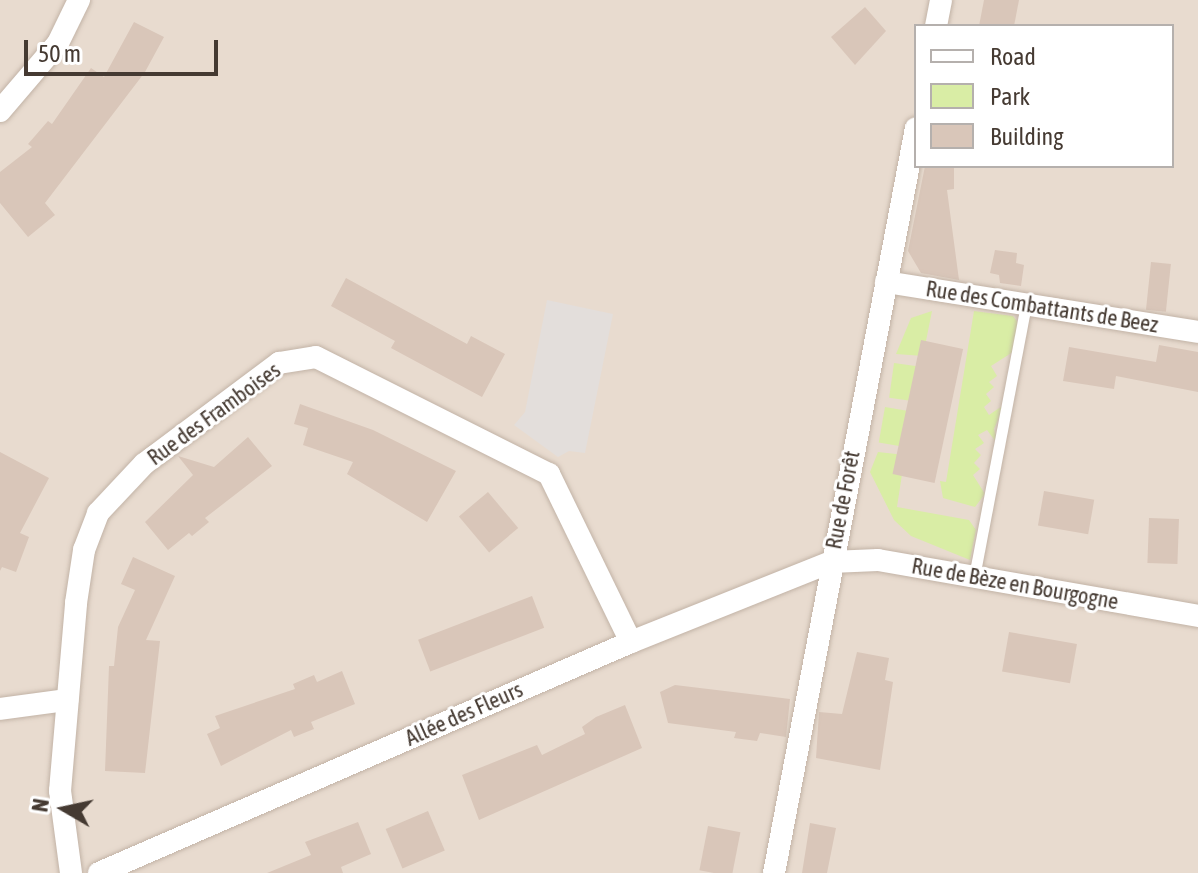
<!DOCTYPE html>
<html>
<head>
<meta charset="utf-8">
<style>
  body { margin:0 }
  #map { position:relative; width:1198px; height:873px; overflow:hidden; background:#f3ebe2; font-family:"Asap Condensed",sans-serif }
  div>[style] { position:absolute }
  .residential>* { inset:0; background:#e8dbcf }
  .green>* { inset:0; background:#d9eda5; transform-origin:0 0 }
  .parking>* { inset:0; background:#e3dedb }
  .building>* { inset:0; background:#d9c6b9; transform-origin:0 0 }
  .roads { filter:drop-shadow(0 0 2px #c2b3a6) drop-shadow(0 0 2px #c2b3a6) }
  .service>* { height:11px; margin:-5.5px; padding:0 5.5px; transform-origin:5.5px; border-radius:5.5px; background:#fff }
  .minor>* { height:22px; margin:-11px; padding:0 11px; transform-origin:11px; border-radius:11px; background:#fff }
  span { translate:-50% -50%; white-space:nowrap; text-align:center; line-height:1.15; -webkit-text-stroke:6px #fff; paint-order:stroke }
  .street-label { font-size:22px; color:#453a32 }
  .legend { position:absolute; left:914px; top:24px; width:260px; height:144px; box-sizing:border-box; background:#fff; border:2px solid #b5b0ad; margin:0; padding:10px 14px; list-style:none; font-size:24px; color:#453a32 }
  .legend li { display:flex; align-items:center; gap:16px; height:40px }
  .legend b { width:40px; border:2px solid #b5b0ad }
  .north { position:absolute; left:24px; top:769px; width:80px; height:80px; -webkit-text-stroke:6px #fff; paint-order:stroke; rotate:279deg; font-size:22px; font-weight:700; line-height:32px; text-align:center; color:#453a32 }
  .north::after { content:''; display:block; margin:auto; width:28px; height:36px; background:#453a32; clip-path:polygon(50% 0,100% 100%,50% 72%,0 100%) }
  .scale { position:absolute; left:24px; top:40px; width:194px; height:36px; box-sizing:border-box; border:4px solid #453a32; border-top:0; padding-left:10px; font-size:24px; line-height:28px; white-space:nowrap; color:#453a32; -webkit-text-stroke:6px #fff; paint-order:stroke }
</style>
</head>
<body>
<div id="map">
  <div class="residential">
    <div style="clip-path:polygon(evenodd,0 0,1198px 0,1198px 873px,0 873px,0 0,916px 26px,1172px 26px,1172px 166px,916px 166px,916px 26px)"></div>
  </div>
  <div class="green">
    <div style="clip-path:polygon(932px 311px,923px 356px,896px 354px,911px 318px)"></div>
    <div style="clip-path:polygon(974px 311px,1013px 316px,1020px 325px,1016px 350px,991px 366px,997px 376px,989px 382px,994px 387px,986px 394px,991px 401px,984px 407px,989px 415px,1005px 404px,994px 429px,999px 446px,987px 430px,978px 435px,984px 443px,975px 449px,981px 455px,974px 463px,980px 469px,973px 475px,985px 494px,975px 507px,943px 498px,940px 481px,946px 482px)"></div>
    <div style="left:894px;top:363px;width:27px;height:35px;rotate:8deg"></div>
    <div style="left:885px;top:407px;width:28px;height:36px;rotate:10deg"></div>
    <div style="clip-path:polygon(878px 452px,905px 455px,897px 507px,969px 520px,976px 530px,970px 560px,911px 536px,894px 520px,870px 472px)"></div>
  </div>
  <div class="parking">
    <div style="clip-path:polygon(547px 300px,613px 314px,585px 453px,569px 451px,558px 457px,514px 425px,525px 412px)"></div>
  </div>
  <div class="building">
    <div style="clip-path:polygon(984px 0,1019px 0,1014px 26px,979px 26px)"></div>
    <div style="clip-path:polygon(865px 7px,886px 31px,855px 65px,831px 37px)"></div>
    <div style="clip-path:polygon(134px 22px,164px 37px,145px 72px,45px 203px,55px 215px,28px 237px,0 203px,0 172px,32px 147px,28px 144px,48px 121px,52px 124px,91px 68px,104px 77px)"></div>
    <div style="clip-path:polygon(925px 166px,954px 166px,954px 189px,947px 190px,959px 280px,921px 273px,908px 251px)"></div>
    <div style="clip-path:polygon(995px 250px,1017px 253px,1016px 263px,1024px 265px,1021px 286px,1000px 283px,999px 275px,990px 273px)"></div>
    <div style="left:1151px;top:262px;width:20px;height:48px;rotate:6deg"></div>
    <div style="clip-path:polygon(346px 278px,467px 344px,471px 336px,505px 354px,482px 397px,391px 348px,395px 341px,331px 306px)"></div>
    <div style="left:921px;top:340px;width:43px;height:137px;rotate:12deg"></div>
    <div style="clip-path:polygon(1159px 345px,1198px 352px,1198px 392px,1116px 376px,1114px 389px,1063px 381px,1069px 347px,1156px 362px)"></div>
    <div style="clip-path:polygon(300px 404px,373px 430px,456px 471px,427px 522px,347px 474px,353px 462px,303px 445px,308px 428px,294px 424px)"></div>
    <div style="clip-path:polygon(248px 437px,272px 466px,205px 518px,209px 522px,192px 536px,189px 533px,168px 550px,145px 522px,193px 475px,178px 456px,214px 467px)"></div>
    <div style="clip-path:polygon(0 452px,49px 478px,20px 533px,29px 537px,16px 572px,2px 567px,0 571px)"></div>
    <div style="left:1044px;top:491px;width:51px;height:35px;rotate:10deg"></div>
    <div style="left:488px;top:492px;width:47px;height:38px;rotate:50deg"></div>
    <div style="left:1149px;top:518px;width:30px;height:45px;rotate:2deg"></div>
    <div style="clip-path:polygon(133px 557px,175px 576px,146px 640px,160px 641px,145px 773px,105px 771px,109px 666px,114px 666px,118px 627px,135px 590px,121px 584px)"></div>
    <div style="left:532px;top:596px;width:34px;height:122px;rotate:69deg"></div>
    <div style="left:1009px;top:632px;width:69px;height:40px;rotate:10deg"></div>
    <div style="clip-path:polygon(857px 652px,889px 658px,885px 680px,893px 682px,880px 770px,816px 758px,819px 712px,842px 714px)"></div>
    <div style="clip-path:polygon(342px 671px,355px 704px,311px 722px,314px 729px,294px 737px,291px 730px,221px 766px,207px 734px,220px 728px,215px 716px,295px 689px,293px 684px,314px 675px,317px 682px)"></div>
    <div style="clip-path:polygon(675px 685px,790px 699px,786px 737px,760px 733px,757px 741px,734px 738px,736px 732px,668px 723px,660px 692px)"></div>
    <div style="clip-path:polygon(625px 705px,642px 748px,479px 820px,462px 775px,537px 745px,542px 755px,585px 734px,582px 727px,596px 717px)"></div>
    <div style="left:428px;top:811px;width:43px;height:46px;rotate:67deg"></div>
    <div style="clip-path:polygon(358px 822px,371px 854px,341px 867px,343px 873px,267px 873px,311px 855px,305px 842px)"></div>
    <div style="clip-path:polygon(810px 823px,836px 828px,827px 873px,802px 873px)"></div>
    <div style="left:708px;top:826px;width:33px;height:45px;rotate:11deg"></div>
  </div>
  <div class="roads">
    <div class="service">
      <div style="left:974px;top:577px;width:278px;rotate:-79.2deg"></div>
    </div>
    <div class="minor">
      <div style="left:936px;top:26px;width:26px;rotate:-79deg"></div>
      <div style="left:0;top:111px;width:89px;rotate:-49.5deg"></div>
      <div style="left:58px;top:43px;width:48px;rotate:-64deg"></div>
      <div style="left:886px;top:282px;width:316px;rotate:9.1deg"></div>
      <div style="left:0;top:709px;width:68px;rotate:-7.7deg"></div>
      <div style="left:71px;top:873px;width:83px;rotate:-97.6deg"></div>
      <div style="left:60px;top:791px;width:189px;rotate:-85.1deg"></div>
      <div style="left:76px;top:603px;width:54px;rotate:-81.4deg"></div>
      <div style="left:84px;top:550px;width:40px;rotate:-69deg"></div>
      <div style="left:98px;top:513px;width:67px;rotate:-46.8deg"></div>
      <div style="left:144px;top:464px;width:169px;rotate:-36.8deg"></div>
      <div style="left:279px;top:363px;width:37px;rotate:-9deg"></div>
      <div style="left:316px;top:357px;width:261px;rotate:26.7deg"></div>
      <div style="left:549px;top:474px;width:187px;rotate:64deg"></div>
      <div style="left:99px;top:873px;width:580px;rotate:-23.47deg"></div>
      <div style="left:631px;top:642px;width:215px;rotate:-21.8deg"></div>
      <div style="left:831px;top:562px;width:47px;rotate:-2.4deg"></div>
      <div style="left:878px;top:560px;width:325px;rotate:9.9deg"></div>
      <div style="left:774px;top:873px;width:758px;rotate:-79.21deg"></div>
    </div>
  </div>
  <div class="street-label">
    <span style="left:1042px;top:307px;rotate:9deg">Rue des Combattants de Beez</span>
    <span style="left:214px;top:414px;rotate:-36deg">Rue des Framboises</span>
    <span style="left:843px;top:500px;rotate:-79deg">Rue de Forêt</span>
    <span style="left:1015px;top:584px;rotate:10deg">Rue de Bèze en Bourgogne</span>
    <span style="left:464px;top:714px;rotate:-24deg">Allée des Fleurs</span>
  </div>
  <ul class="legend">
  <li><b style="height:10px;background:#fff"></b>Road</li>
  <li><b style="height:22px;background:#d9eda5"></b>Park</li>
  <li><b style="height:22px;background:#d9c6b9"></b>Building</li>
  </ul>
  <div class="north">N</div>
  <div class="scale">50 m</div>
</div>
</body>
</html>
